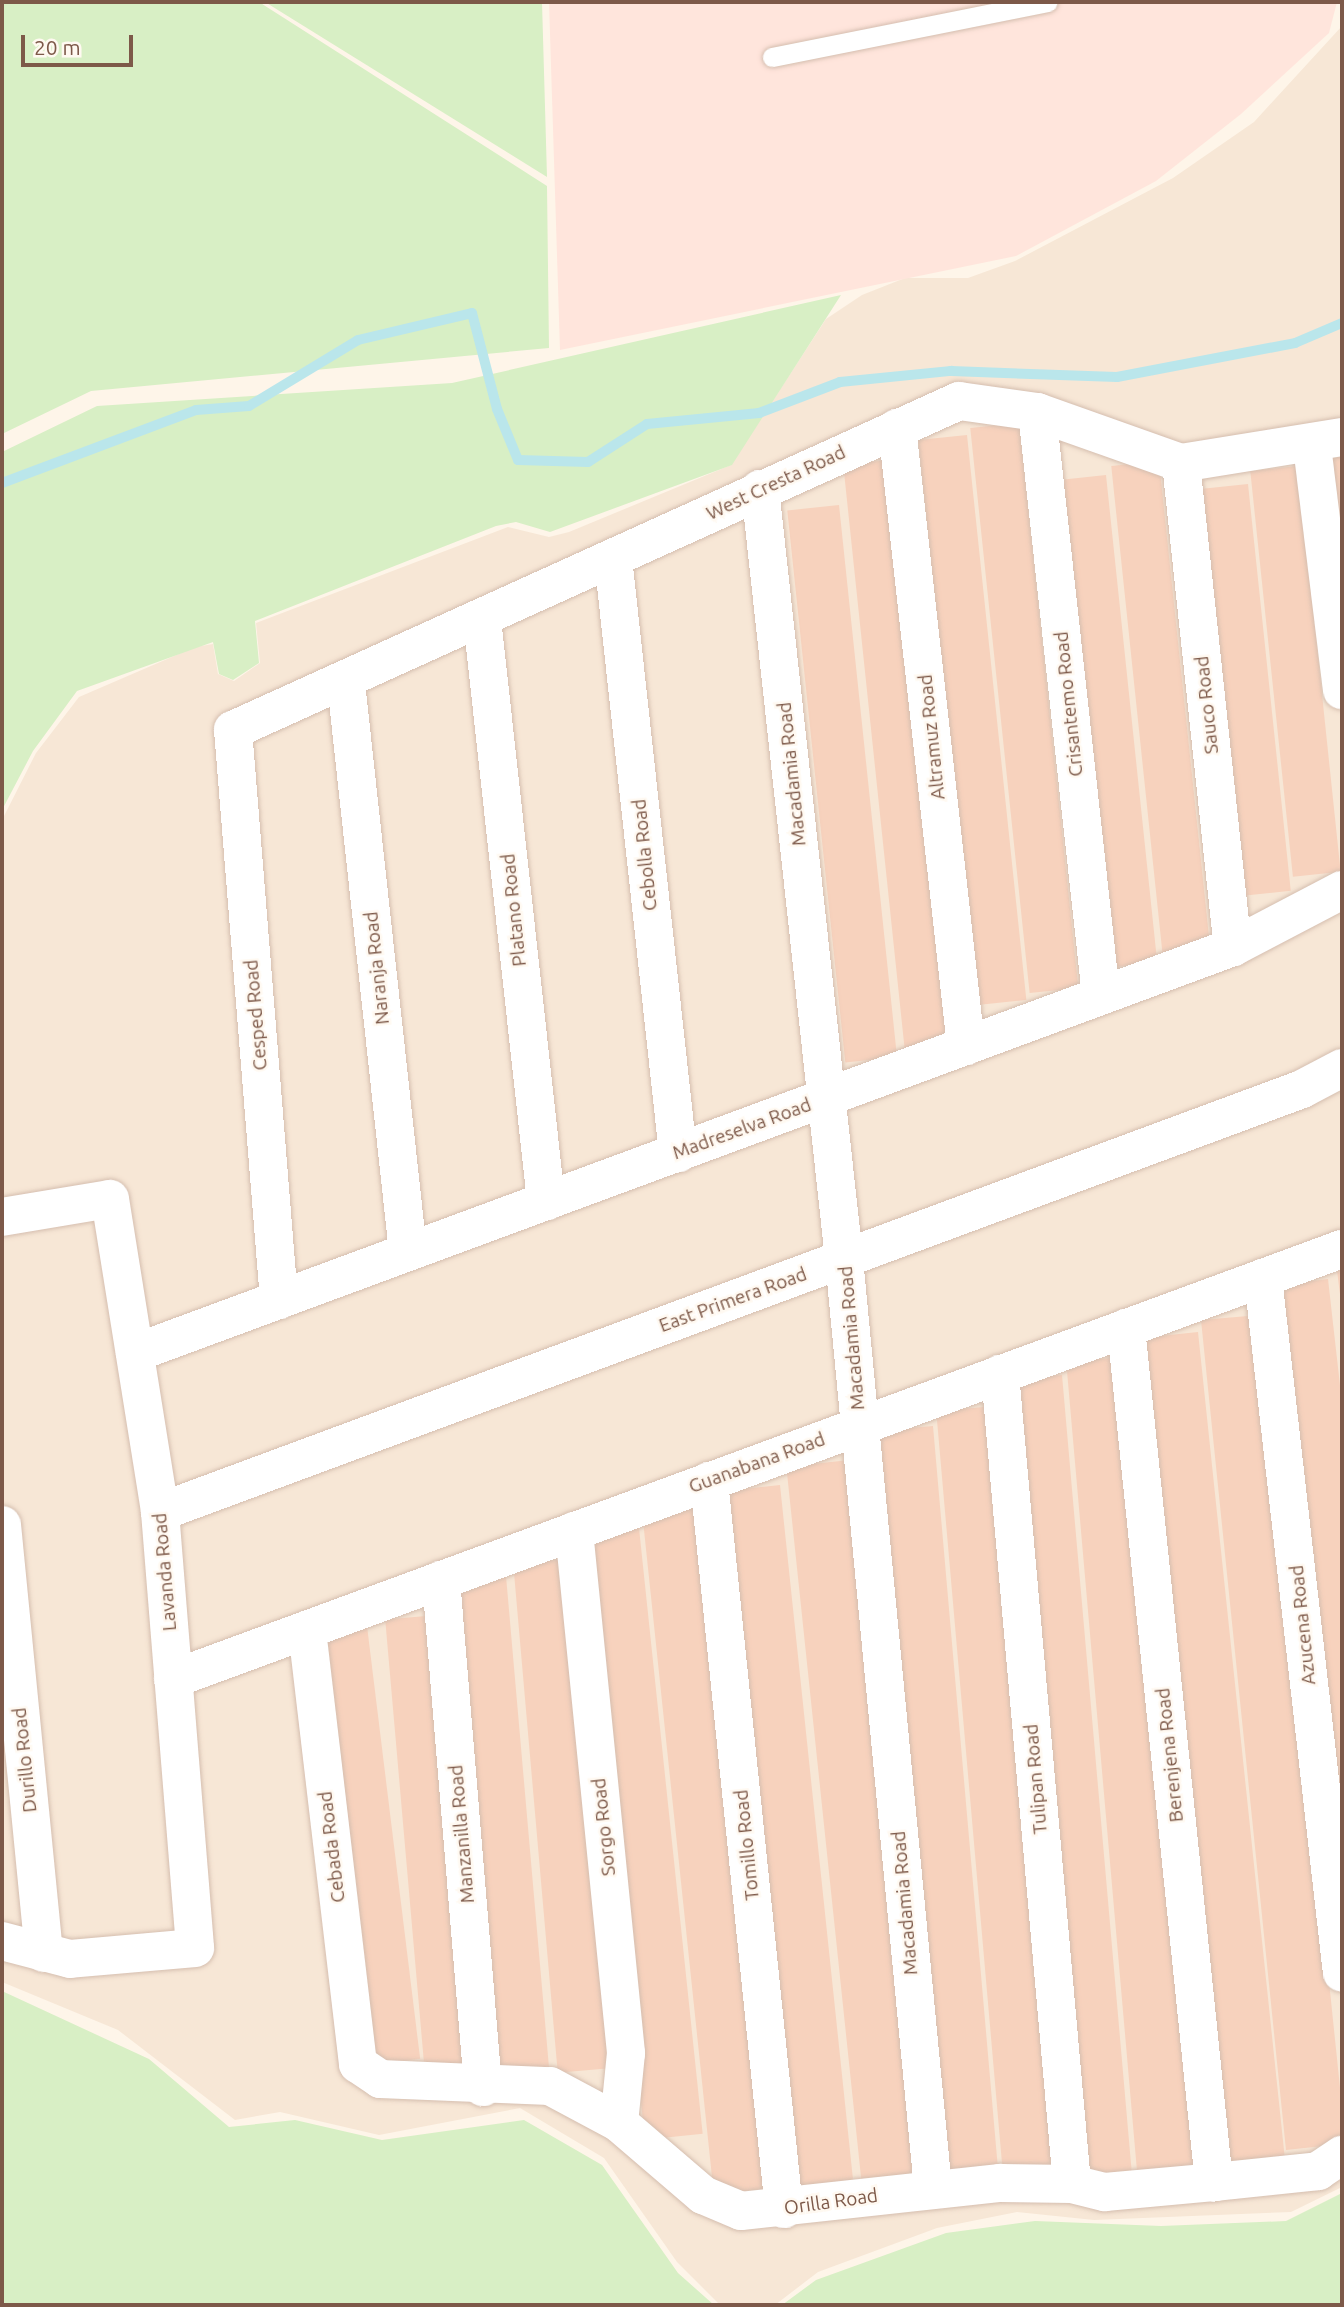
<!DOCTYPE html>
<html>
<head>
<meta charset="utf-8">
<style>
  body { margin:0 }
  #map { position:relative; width:1344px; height:2307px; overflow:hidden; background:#fef5e9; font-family:Ubuntu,sans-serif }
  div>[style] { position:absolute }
  .residential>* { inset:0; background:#f7e7d6 }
  .commercial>* { inset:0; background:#ffe5dc }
  .green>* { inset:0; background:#d8efc5 }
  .stream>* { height:10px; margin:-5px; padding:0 5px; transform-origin:5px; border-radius:5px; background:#bae6eb }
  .building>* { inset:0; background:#f7d2bd; transform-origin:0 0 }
  .roads { filter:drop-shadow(0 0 2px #d5beaf) drop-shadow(0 0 2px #d5beaf) }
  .service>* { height:19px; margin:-9.5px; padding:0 9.5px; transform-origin:9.5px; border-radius:9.5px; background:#fff }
  .minor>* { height:38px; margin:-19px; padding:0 19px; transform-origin:19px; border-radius:19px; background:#fff }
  span { translate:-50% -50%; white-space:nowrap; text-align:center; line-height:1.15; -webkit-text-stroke:5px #fff9f1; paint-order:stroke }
  .street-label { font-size:19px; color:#7d5949 }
  .frame { position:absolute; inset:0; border:4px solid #7d5949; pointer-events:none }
  .scale { position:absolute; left:21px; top:35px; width:112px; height:32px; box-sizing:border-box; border:4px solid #7d5949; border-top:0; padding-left:9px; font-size:21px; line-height:24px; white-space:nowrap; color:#7d5949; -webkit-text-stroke:5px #fff9f1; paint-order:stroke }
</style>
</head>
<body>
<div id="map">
  <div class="residential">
    <div style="clip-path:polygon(1342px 26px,1342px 2187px,1291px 2212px,1094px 2220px,1017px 2212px,937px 2228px,818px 2272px,775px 2305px,720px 2305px,677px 2262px,604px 2158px,520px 2108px,379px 2135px,280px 2112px,235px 2120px,118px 2030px,2px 1982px,2px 820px,36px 753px,79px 697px,195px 647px,213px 644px,218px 674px,234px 681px,260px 663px,256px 623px,508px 527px,549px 537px,569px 532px,731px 465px,826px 319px,862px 295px,905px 278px,968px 278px,1015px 261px,1173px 178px,1254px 122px)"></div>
  </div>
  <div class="commercial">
    <div style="clip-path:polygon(549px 2px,1337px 2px,1329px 33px,1241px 114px,1156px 181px,1016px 256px,560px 350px)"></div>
  </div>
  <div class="green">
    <div style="clip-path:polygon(2px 2px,259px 2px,547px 186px,549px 348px,91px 391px,2px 434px)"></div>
    <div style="clip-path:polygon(265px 2px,542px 2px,547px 177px)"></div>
    <div style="clip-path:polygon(841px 295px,732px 465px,550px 532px,516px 522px,496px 526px,255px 621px,259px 663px,233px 680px,219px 674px,213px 642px,77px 691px,33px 751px,2px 810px,2px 452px,97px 406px,452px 383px)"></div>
    <div style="clip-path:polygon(2px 1991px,149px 2059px,229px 2127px,295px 2120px,382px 2140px,524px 2120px,602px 2165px,678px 2273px,714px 2305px,2px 2305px)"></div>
    <div style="clip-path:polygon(1342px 2193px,1342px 2305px,782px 2305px,816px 2280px,946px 2233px,1035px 2221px,1161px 2226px,1286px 2221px)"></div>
  </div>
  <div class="stream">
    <div style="left:2px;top:483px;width:207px;rotate:-20.6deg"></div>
    <div style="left:196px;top:410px;width:53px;rotate:-4.3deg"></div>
    <div style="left:249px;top:406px;width:127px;rotate:-31.2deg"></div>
    <div style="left:358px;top:340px;width:117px;rotate:-13.3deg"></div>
    <div style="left:472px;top:313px;width:99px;rotate:75.4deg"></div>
    <div style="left:497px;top:409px;width:55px;rotate:67.6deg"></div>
    <div style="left:518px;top:460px;width:70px;rotate:1.6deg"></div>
    <div style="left:588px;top:462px;width:70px;rotate:-32.8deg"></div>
    <div style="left:647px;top:424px;width:113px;rotate:-5.6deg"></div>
    <div style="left:759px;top:413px;width:87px;rotate:-20.9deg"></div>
    <div style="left:840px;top:382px;width:112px;rotate:-5.7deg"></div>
    <div style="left:951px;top:371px;width:166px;rotate:2.1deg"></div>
    <div style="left:1117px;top:377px;width:181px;rotate:-10.8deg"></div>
    <div style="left:1295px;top:343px;width:51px;rotate:-23.1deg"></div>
  </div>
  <div class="building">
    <div style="left:1019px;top:423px;width:568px;height:49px;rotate:84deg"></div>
    <div style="left:967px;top:435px;width:568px;height:49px;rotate:84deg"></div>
    <div style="clip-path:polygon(1342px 446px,1342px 543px,1329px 448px)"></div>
    <div style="left:889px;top:460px;width:587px;height:46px;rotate:84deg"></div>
    <div style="left:1159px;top:461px;width:489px;height:48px;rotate:84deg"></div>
    <div style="left:1298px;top:466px;width:408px;height:48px;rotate:84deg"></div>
    <div style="left:1106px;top:475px;width:490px;height:47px;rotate:84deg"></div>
    <div style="left:1248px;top:484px;width:409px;height:48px;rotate:84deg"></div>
    <div style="left:839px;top:505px;width:555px;height:52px;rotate:84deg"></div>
    <div style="clip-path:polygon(1342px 1254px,1342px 1302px,1341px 1302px,1335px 1255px)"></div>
    <div style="clip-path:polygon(1328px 1279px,1342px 1403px,1342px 1900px,1270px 1286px)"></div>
    <div style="clip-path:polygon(1260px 1315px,1342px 2107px,1342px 2144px,1286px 2150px,1201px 1320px)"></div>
    <div style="left:1198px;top:1332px;width:834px;height:59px;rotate:84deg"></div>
    <div style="left:1123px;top:1357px;width:817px;height:57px;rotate:85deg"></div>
    <div style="left:1062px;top:1375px;width:802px;height:55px;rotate:85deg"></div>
    <div style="left:995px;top:1406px;width:763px;height:59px;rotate:85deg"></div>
    <div style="left:933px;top:1426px;width:750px;height:60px;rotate:85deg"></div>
    <div style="left:850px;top:1460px;width:726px;height:64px;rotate:84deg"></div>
    <div style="left:780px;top:1485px;width:709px;height:61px;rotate:84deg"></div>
    <div style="left:700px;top:1508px;width:684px;height:58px;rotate:84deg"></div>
    <div style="left:639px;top:1528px;width:609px;height:58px;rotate:84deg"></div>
    <div style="left:568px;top:1559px;width:511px;height:55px;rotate:85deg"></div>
    <div style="left:506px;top:1576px;width:500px;height:57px;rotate:85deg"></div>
    <div style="left:438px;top:1615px;width:461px;height:53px;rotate:85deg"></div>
    <div style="left:367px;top:1626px;width:436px;height:53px;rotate:83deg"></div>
  </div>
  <div class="roads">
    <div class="service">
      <div style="left:772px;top:57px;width:281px;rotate:-11.3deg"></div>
    </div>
    <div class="minor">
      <div style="left:1037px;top:412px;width:587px;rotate:83.74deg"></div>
      <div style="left:897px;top:428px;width:622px;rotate:83.63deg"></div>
      <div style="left:1312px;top:446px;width:246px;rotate:83deg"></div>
      <div style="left:1181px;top:463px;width:487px;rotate:83.9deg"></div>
      <div style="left:760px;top:489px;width:775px;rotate:83.77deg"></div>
      <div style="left:844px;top:1259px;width:933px;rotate:84.53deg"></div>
      <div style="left:613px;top:558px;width:599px;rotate:83.77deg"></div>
      <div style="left:482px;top:619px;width:586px;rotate:83.72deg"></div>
      <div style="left:346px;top:683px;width:572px;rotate:83.78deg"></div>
      <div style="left:2px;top:1217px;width:109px;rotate:-9.5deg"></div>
      <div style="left:110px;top:1199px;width:317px;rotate:80.9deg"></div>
      <div style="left:160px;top:1512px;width:437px;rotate:85.4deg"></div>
      <div style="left:195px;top:1948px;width:125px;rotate:175deg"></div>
      <div style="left:70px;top:1959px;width:70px;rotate:-165.2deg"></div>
      <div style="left:1263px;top:1278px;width:699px;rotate:83.52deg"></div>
      <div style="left:279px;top:1300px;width:572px;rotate:-94.61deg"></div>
      <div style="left:233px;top:730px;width:797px;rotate:-24.38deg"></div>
      <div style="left:959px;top:401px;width:79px;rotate:8deg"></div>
      <div style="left:1037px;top:412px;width:153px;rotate:19.5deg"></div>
      <div style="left:1181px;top:463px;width:163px;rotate:-9.2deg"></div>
      <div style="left:1126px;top:1328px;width:859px;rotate:84.12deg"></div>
      <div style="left:135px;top:1353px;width:1171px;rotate:-20.29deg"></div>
      <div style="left:1233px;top:947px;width:123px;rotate:-27.6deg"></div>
      <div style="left:1000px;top:1374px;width:813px;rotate:84.92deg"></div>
      <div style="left:709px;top:1481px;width:732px;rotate:84.12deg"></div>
      <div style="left:160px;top:1512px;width:1218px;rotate:-20.32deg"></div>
      <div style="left:1302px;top:1089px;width:45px;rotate:-27.7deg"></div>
      <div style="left:2px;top:1525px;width:430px;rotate:84.4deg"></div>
      <div style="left:574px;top:1531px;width:525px;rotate:84.31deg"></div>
      <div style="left:626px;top:2053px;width:70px;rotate:95.7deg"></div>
      <div style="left:441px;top:1580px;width:509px;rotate:85.26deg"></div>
      <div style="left:307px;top:1630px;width:437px;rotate:83.3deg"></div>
      <div style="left:358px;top:2064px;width:27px;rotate:34deg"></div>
      <div style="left:380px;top:2079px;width:170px;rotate:2.4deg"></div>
      <div style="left:550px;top:2086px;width:78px;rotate:28.2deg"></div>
      <div style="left:619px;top:2123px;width:111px;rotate:40.6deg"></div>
      <div style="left:703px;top:2195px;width:41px;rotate:22.8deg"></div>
      <div style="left:741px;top:2211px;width:261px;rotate:-6.2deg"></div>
      <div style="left:1000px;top:2183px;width:72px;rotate:0.8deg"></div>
      <div style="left:1072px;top:2184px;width:34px;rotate:14deg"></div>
      <div style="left:1105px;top:2192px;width:109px;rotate:-5.2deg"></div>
      <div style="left:1214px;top:2182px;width:105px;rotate:-6deg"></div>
      <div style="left:1318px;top:2171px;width:29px;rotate:-34deg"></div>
      <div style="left:173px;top:1679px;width:1246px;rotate:-20.2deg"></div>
    </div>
  </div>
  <div class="street-label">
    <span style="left:776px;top:483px;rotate:-25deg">West Cresta Road</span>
    <span style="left:1069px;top:704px;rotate:-96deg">Crisantemo Road</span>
    <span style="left:1207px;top:705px;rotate:-96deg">Sauco Road</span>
    <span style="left:932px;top:737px;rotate:-96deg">Altramuz Road</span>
    <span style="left:792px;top:774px;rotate:-96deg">Macadamia Road</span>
    <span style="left:645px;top:855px;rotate:-96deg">Cebolla Road</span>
    <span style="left:514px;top:910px;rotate:-96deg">Platano Road</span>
    <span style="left:377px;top:968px;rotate:-96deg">Naranja Road</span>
    <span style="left:256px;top:1015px;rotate:-95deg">Cesped Road</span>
    <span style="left:742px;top:1129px;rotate:-20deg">Madreselva Road</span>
    <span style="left:733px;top:1300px;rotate:-20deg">East Primera Road</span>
    <span style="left:852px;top:1338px;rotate:-95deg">Macadamia Road</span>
    <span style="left:757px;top:1463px;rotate:-20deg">Guanabana Road</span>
    <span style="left:165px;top:1572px;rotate:-95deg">Lavanda Road</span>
    <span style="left:1303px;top:1625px;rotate:-96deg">Azucena Road</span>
    <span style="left:1170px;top:1755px;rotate:-96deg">Berenjena Road</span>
    <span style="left:25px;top:1760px;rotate:-96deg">Durillo Road</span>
    <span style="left:1036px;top:1779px;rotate:-95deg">Tulipan Road</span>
    <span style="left:604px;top:1827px;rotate:-96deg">Sorgo Road</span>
    <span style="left:462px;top:1834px;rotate:-95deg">Manzanilla Road</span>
    <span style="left:747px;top:1845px;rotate:-96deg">Tomillo Road</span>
    <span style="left:332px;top:1847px;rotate:-97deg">Cebada Road</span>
    <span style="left:905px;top:1903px;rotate:-95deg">Macadamia Road</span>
    <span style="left:831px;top:2202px;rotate:-8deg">Orilla Road</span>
  </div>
  <div class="frame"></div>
  <div class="scale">20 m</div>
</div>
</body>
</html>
